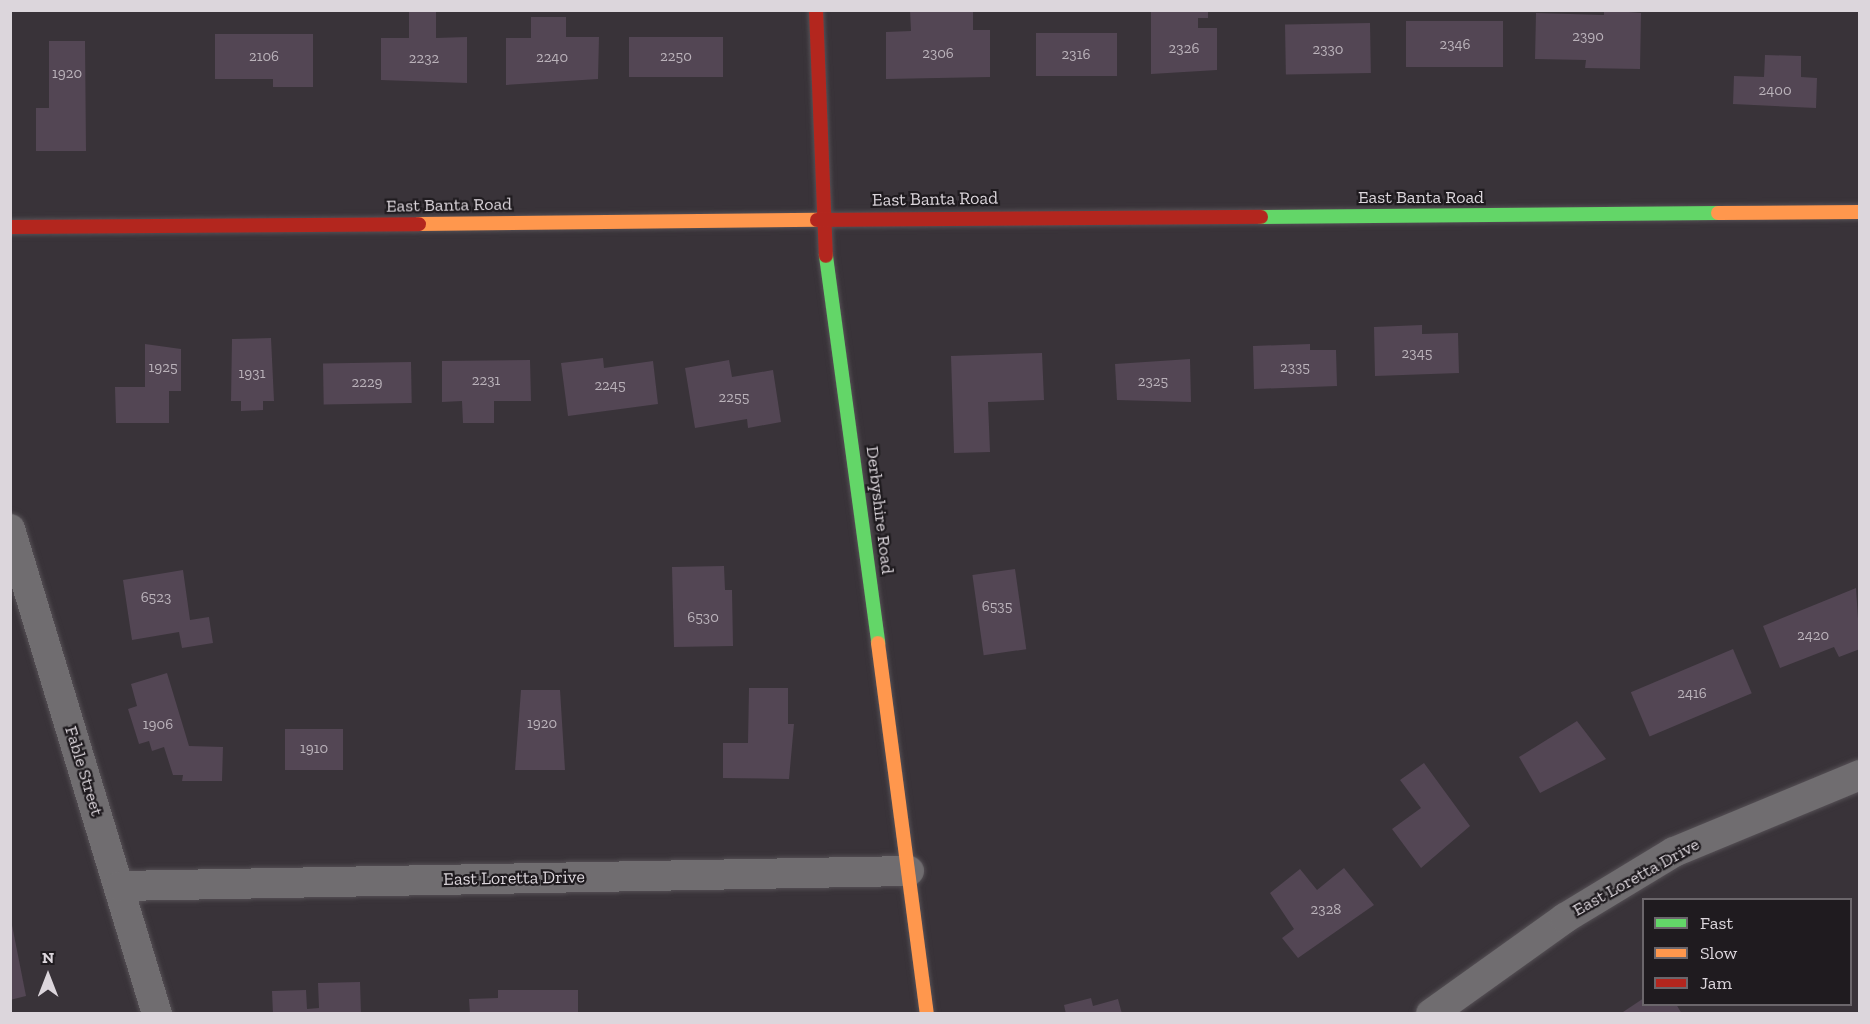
<!DOCTYPE html>
<html>
<head>
<meta charset="utf-8">
<style>
  body { margin:0 }
  #map { position:relative; width:1870px; height:1024px; overflow:hidden; background:#393339; font-family:"Zilla Slab",serif }
  div>[style] { position:absolute }
  .building>* { inset:0; background:#534654; transform-origin:0 0 }
  .roads { filter:drop-shadow(0 0 2px #555055) drop-shadow(0 0 2px #555055) }
  .street>* { height:30px; margin:-15px; padding:0 15px; transform-origin:15px; border-radius:15px; background:#706d70 }
  .fast>* { height:14px; margin:-7px; padding:0 7px; transform-origin:7px; border-radius:7px; background:#63d668 }
  .slow>* { height:14px; margin:-7px; padding:0 7px; transform-origin:7px; border-radius:7px; background:#ff974d }
  .jam>* { height:14px; margin:-7px; padding:0 7px; transform-origin:7px; border-radius:7px; background:#b3261e }
  span { translate:-50% -50%; white-space:nowrap; text-align:center; line-height:1.15; -webkit-text-stroke:4.5px #1f1b1f; paint-order:stroke }
  .number-label { font-size:15px; color:#bab2ba }
  .number-label span { -webkit-text-stroke-width:0 }
  .street-label { font-size:18px; color:#dcd6dc }
  .frame { position:absolute; inset:0; border:12px solid #dcd6dc; pointer-events:none }
  .legend { position:absolute; left:1642px; top:898px; width:210px; height:108px; box-sizing:border-box; background:#1f1b1f; border:2px solid #6b666b; margin:0; padding:8px 10px; list-style:none; font-size:18px; color:#dcd6dc }
  .legend li { display:flex; align-items:center; gap:12px; height:30px }
  .legend b { width:30px; border:2px solid #6b666b }
  .north { position:absolute; left:18px; top:946px; width:60px; height:60px; -webkit-text-stroke:4px #1f1b1f; paint-order:stroke; rotate:0deg; font-size:16px; font-weight:700; line-height:24px; text-align:center; color:#dcd6dc }
  .north::after { content:''; display:block; margin:auto; width:21px; height:27px; background:#dcd6dc; clip-path:polygon(50% 0,100% 100%,50% 72%,0 100%) }
</style>
</head>
<body>
<div id="map">
  <div class="building">
    <div style="clip-path:polygon(910px 10px,973px 12px,973px 30px,990px 30px,990px 77px,886px 79px,886px 32px,911px 31px)"></div>
    <div style="clip-path:polygon(1151px 10px,1208px 10px,1208px 18px,1198px 18px,1198px 28px,1217px 28px,1217px 70px,1151px 74px)"></div>
    <div style="clip-path:polygon(1604px 10px,1641px 13px,1640px 69px,1585px 68px,1586px 60px,1535px 59px,1536px 13px,1604px 15px)"></div>
    <div style="clip-path:polygon(436px 11px,436px 38px,467px 37px,467px 83px,381px 80px,381px 38px,409px 38px,409px 12px)"></div>
    <div style="clip-path:polygon(531px 17px,566px 17px,566px 37px,599px 37px,598px 79px,506px 85px,506px 38px,531px 38px)"></div>
    <div style="left:1503px;top:21px;width:46px;height:97px;rotate:90deg"></div>
    <div style="left:1370px;top:23px;width:50px;height:85px;rotate:89deg"></div>
    <div style="left:1036px;top:33px;width:81px;height:43px"></div>
    <div style="clip-path:polygon(215px 34px,313px 34px,313px 87px,273px 87px,273px 79px,215px 79px)"></div>
    <div style="left:723px;top:37px;width:40px;height:94px;rotate:90deg"></div>
    <div style="clip-path:polygon(49px 41px,85px 41px,86px 151px,36px 151px,36px 108px,49px 108px)"></div>
    <div style="clip-path:polygon(1765px 55px,1801px 56px,1801px 77px,1817px 78px,1816px 108px,1733px 104px,1734px 76px,1764px 77px)"></div>
    <div style="clip-path:polygon(1422px 325px,1422px 334px,1458px 333px,1459px 373px,1375px 376px,1374px 327px)"></div>
    <div style="clip-path:polygon(271px 338px,274px 401px,263px 401px,263px 410px,241px 411px,241px 401px,231px 401px,232px 339px)"></div>
    <div style="clip-path:polygon(145px 344px,181px 349px,181px 391px,169px 391px,169px 423px,116px 423px,115px 387px,145px 387px)"></div>
    <div style="clip-path:polygon(1310px 344px,1310px 350px,1336px 350px,1337px 386px,1254px 389px,1253px 346px)"></div>
    <div style="clip-path:polygon(1042px 353px,1044px 400px,988px 402px,990px 452px,954px 453px,951px 356px)"></div>
    <div style="clip-path:polygon(603px 358px,604px 368px,653px 361px,658px 404px,568px 416px,561px 363px)"></div>
    <div style="clip-path:polygon(1190px 359px,1191px 402px,1117px 400px,1115px 364px)"></div>
    <div style="clip-path:polygon(530px 360px,531px 401px,494px 401px,494px 423px,463px 423px,462px 401px,442px 402px,442px 361px)"></div>
    <div style="clip-path:polygon(729px 360px,732px 377px,773px 370px,781px 422px,748px 428px,747px 419px,695px 428px,685px 368px)"></div>
    <div style="left:411px;top:362px;width:41px;height:88px;rotate:89deg"></div>
    <div style="clip-path:polygon(724px 566px,725px 590px,732px 590px,733px 646px,674px 647px,672px 567px)"></div>
    <div style="left:1015px;top:569px;width:81px;height:43px;rotate:82deg"></div>
    <div style="clip-path:polygon(183px 570px,190px 620px,209px 617px,213px 643px,182px 648px,179px 632px,132px 640px,123px 580px)"></div>
    <div style="clip-path:polygon(1856px 588px,1860px 649px,1839px 657px,1834px 647px,1780px 668px,1763px 626px)"></div>
    <div style="left:1733px;top:649px;width:48px;height:111px;rotate:67deg"></div>
    <div style="clip-path:polygon(167px 673px,189px 746px,223px 747px,222px 781px,182px 781px,183px 775px,173px 775px,164px 747px,152px 751px,149px 741px,139px 744px,128px 709px,137px 706px,131px 684px)"></div>
    <div style="clip-path:polygon(749px 688px,788px 688px,788px 724px,794px 724px,789px 779px,723px 778px,723px 743px,748px 743px)"></div>
    <div style="clip-path:polygon(521px 690px,560px 690px,565px 770px,515px 770px)"></div>
    <div style="clip-path:polygon(1577px 721px,1606px 759px,1540px 793px,1519px 757px)"></div>
    <div style="left:285px;top:729px;width:58px;height:41px"></div>
    <div style="clip-path:polygon(1424px 763px,1470px 826px,1421px 868px,1392px 829px,1421px 808px,1400px 780px)"></div>
    <div style="clip-path:polygon(1344px 868px,1374px 905px,1298px 958px,1282px 938px,1294px 929px,1270px 893px,1300px 869px,1317px 890px)"></div>
    <div style="clip-path:polygon(11px 920px,26px 996px,10px 1000px,10px 921px)"></div>
    <div style="clip-path:polygon(360px 982px,361px 1014px,273px 1014px,272px 991px,306px 990px,307px 1009px,319px 1008px,318px 983px)"></div>
    <div style="clip-path:polygon(498px 990px,578px 990px,578px 1014px,470px 1014px,469px 999px,498px 998px)"></div>
    <div style="clip-path:polygon(1091px 998px,1093px 1006px,1118px 999px,1122px 1014px,1066px 1014px,1064px 1005px)"></div>
    <div style="clip-path:polygon(1644px 998px,1644px 1004px,1676px 1004px,1682px 1014px,1620px 1014px)"></div>
  </div>
  <div class="roads">
    <div class="street">
      <div style="left:10px;top:529px;width:507px;rotate:73.14deg"></div>
      <div style="left:120px;top:886px;width:789px;rotate:-1.09deg"></div>
      <div style="left:1431px;top:1014px;width:165px;rotate:-35.6deg"></div>
      <div style="left:1565px;top:918px;width:127px;rotate:-31.2deg"></div>
      <div style="left:1674px;top:852px;width:201px;rotate:-22.5deg"></div>
    </div>
    <div class="fast">
      <div style="left:1261px;top:217px;width:457px;rotate:-0.5deg"></div>
      <div style="left:826px;top:256px;width:390px;rotate:82.3deg"></div>
    </div>
    <div class="slow">
      <div style="left:1718px;top:213px;width:142px;rotate:-0.4deg"></div>
      <div style="left:419px;top:224px;width:398px;rotate:-0.6deg"></div>
      <div style="left:878px;top:643px;width:374px;rotate:82.5deg"></div>
    </div>
    <div class="jam">
      <div style="left:816px;top:10px;width:246px;rotate:87.7deg"></div>
      <div style="left:817px;top:220px;width:444px;rotate:-0.4deg"></div>
      <div style="left:10px;top:227px;width:409px;rotate:-0.4deg"></div>
    </div>
  </div>
  <div class="number-label">
    <span style="left:1588px;top:37px">2390</span>
    <span style="left:1455px;top:45px">2346</span>
    <span style="left:1184px;top:49px">2326</span>
    <span style="left:1328px;top:50px">2330</span>
    <span style="left:938px;top:54px">2306</span>
    <span style="left:1076px;top:55px">2316</span>
    <span style="left:264px;top:57px">2106</span>
    <span style="left:676px;top:57px">2250</span>
    <span style="left:552px;top:58px">2240</span>
    <span style="left:424px;top:59px">2232</span>
    <span style="left:67px;top:74px">1920</span>
    <span style="left:1775px;top:91px">2400</span>
    <span style="left:1417px;top:354px">2345</span>
    <span style="left:163px;top:368px">1925</span>
    <span style="left:1295px;top:368px">2335</span>
    <span style="left:252px;top:374px">1931</span>
    <span style="left:486px;top:381px">2231</span>
    <span style="left:1153px;top:382px">2325</span>
    <span style="left:367px;top:383px">2229</span>
    <span style="left:610px;top:386px">2245</span>
    <span style="left:734px;top:398px">2255</span>
    <span style="left:156px;top:598px">6523</span>
    <span style="left:997px;top:607px">6535</span>
    <span style="left:703px;top:618px">6530</span>
    <span style="left:1813px;top:636px">2420</span>
    <span style="left:1692px;top:694px">2416</span>
    <span style="left:542px;top:724px">1920</span>
    <span style="left:158px;top:725px">1906</span>
    <span style="left:314px;top:749px">1910</span>
    <span style="left:1326px;top:910px">2328</span>
  </div>
  <div class="street-label">
    <span style="left:1421px;top:197px">East Banta Road</span>
    <span style="left:935px;top:199px;rotate:-1deg">East Banta Road</span>
    <span style="left:449px;top:205px;rotate:-1deg">East Banta Road</span>
    <span style="left:880px;top:510px;rotate:83deg">Derbyshire Road</span>
    <span style="left:84px;top:771px;rotate:73deg">Fable Street</span>
    <span style="left:1636px;top:877px;rotate:-29deg">East Loretta Drive</span>
    <span style="left:514px;top:878px;rotate:-1deg">East Loretta Drive</span>
  </div>
  <div class="frame"></div>
  <ul class="legend">
  <li><b style="height:8px;background:#63d668"></b>Fast</li>
  <li><b style="height:8px;background:#ff974d"></b>Slow</li>
  <li><b style="height:8px;background:#b3261e"></b>Jam</li>
  </ul>
  <div class="north">N</div>
</div>
</body>
</html>
